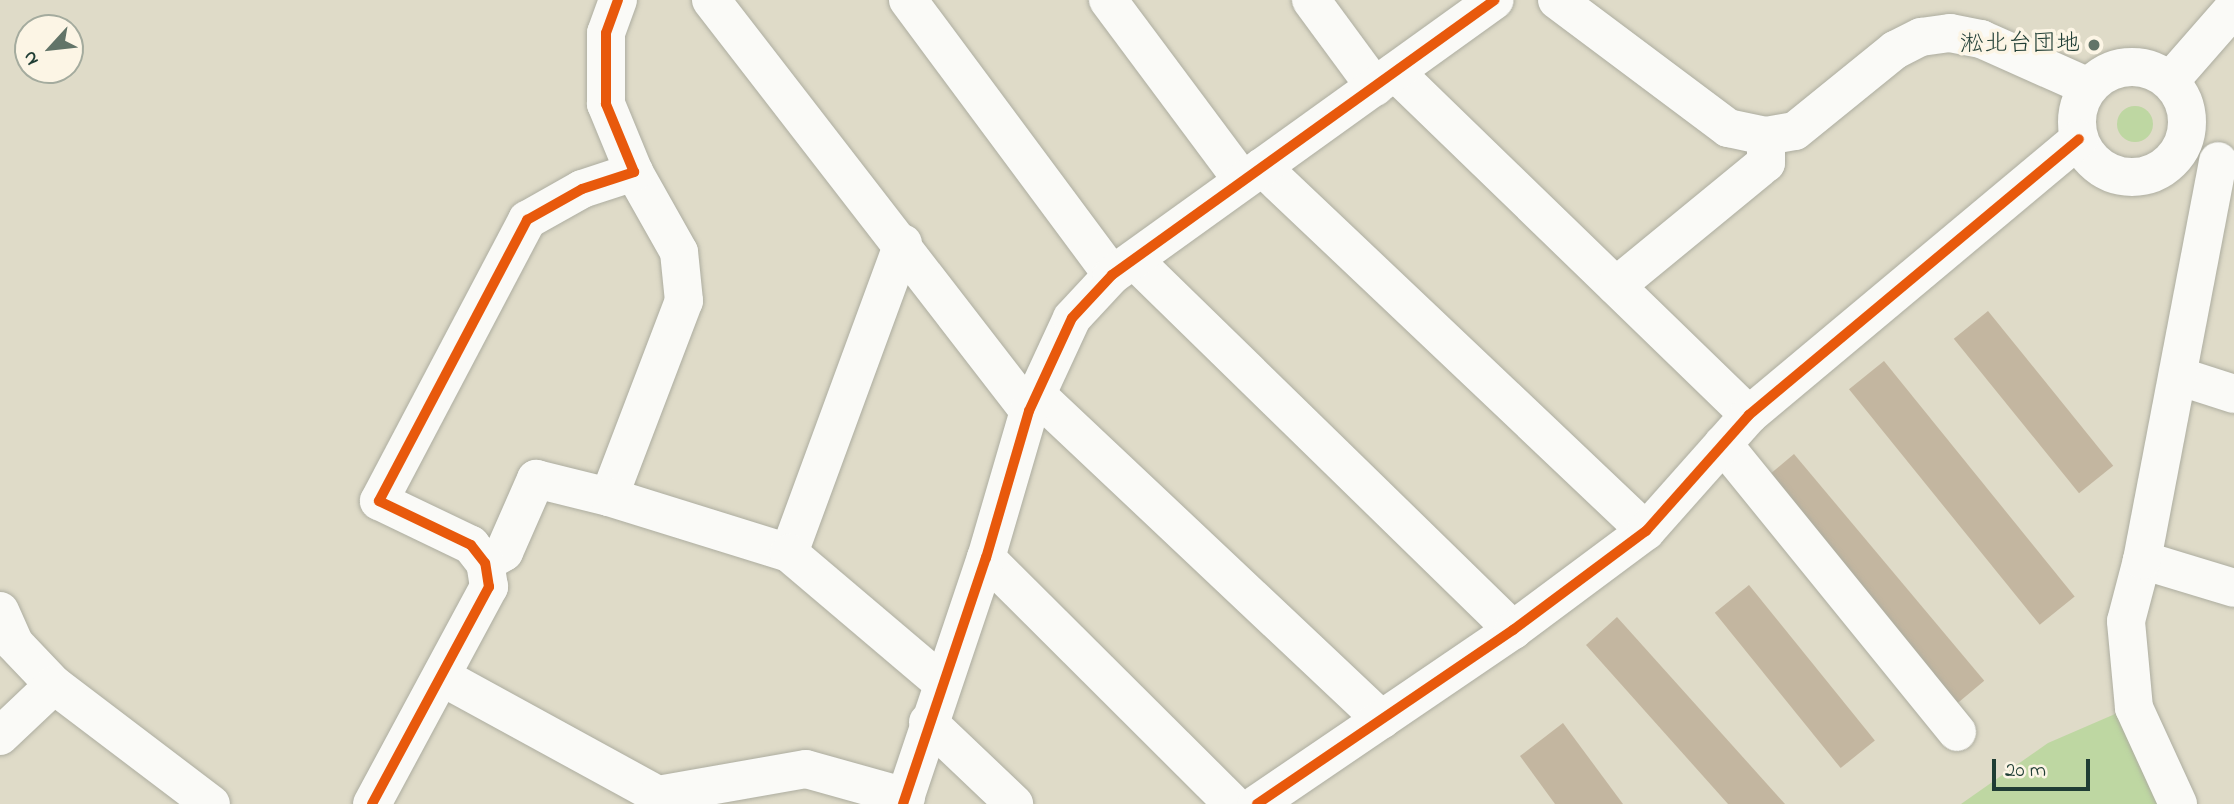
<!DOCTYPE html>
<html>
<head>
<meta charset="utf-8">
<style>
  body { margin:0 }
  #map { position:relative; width:2234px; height:804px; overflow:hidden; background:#dfdbc8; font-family:"Indie Flower","Klee One",sans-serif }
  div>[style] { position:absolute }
  .green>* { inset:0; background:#bed7a2 }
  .round { border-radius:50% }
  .building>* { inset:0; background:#c3b6a0; transform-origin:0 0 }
  .roads { filter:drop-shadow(0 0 2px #adada0) drop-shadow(0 0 2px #adada0) }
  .minor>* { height:38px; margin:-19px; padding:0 19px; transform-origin:19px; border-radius:19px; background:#fafaf7 }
  .minor>.ring { margin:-19px; padding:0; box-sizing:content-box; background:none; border:38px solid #fafaf7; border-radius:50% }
  .cycleway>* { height:10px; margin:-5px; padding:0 5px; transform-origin:5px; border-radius:5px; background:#e8590c }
  .dots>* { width:19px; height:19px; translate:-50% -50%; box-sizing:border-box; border:4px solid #fcf5e5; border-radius:50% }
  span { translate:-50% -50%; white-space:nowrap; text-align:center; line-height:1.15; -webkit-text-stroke:7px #fcf5e5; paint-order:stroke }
  .poi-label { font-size:24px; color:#1f3d34 }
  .right { translate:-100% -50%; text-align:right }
  .north { position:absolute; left:14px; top:14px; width:70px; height:70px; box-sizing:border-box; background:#fcf5e5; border:2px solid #a4ab9e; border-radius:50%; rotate:243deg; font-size:19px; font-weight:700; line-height:28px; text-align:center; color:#1f3d34 }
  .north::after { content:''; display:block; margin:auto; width:24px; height:32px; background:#627468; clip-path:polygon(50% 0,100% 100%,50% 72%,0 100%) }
  .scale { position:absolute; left:1992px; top:759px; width:98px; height:32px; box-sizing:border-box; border:4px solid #1f3d34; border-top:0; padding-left:9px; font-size:21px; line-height:24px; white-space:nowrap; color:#1f3d34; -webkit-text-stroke:5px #fcf5e5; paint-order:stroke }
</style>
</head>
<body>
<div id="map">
  <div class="green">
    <div class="round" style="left:2117px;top:106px;width:36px;height:36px"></div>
    <div style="clip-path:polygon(2122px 711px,2162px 804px,1961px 804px,2048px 743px)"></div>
  </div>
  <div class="building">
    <div style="left:1988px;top:311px;width:199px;height:44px;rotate:51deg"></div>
    <div style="left:1884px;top:361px;width:303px;height:45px;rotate:51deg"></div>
    <div style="left:1794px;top:454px;width:296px;height:42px;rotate:50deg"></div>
    <div style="left:1749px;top:585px;width:200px;height:44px;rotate:51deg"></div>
    <div style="clip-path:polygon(1617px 617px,1785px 804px,1728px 804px,1586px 645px)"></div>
    <div style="clip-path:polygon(1563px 723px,1623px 804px,1555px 804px,1520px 756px)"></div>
  </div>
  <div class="roads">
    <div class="minor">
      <div style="left:711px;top:0;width:520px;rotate:52.27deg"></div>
      <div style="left:908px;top:0;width:342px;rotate:53.4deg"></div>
      <div style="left:1108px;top:0;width:224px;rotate:53.3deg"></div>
      <div style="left:1311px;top:0;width:108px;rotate:53.7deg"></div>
      <div style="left:1557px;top:0;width:214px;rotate:36.8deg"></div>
      <div style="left:1728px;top:128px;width:39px;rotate:12deg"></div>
      <div style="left:1766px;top:136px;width:29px;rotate:-10deg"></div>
      <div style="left:1795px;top:131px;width:129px;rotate:-39deg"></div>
      <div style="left:1895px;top:50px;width:29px;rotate:-27deg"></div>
      <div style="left:1921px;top:37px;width:29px;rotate:-8deg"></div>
      <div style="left:1950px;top:33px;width:32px;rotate:11deg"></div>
      <div style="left:1981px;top:39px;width:118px;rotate:24deg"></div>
      <div class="ring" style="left:2077px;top:67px;width:72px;height:72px"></div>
      <div style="left:1395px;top:72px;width:493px;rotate:44.1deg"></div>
      <div style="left:2170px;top:81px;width:97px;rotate:-48.8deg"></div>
      <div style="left:1262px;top:167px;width:529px;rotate:43.47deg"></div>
      <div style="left:1134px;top:260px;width:530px;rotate:44.31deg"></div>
      <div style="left:1616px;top:286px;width:194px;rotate:-39.4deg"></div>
      <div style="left:1766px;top:163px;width:27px;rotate:-90deg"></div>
      <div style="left:2178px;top:376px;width:59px;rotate:17.8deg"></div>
      <div style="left:1036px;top:394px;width:475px;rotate:43.3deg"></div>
      <div style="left:1723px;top:444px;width:371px;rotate:50.9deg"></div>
      <div style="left:609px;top:497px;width:210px;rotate:-69.1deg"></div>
      <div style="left:684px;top:301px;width:49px;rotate:-95.8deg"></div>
      <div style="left:679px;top:252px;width:92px;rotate:-119.4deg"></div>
      <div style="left:789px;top:553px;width:330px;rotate:-69.8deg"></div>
      <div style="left:986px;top:558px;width:349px;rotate:44.9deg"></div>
      <div style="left:2142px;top:560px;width:96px;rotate:16.9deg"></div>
      <div style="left:485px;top:563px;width:22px;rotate:-30deg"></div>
      <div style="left:504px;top:552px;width:80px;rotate:-66.3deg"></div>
      <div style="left:536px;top:479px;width:75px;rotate:13.9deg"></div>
      <div style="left:609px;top:497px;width:189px;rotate:17.3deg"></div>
      <div style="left:789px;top:553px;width:199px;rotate:40.3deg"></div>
      <div style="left:0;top:611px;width:35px;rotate:66deg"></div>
      <div style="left:14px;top:643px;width:58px;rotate:46.4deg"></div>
      <div style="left:54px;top:685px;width:197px;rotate:37.2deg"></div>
      <div style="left:444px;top:678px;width:244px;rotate:28.7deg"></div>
      <div style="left:658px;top:795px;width:150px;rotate:-10deg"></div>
      <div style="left:806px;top:769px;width:104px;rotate:15.6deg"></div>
      <div style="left:928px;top:722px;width:119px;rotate:43.6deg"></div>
      <div style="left:0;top:736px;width:74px;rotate:-43.4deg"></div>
      <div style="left:372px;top:804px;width:247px;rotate:-61.7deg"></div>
      <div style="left:489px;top:587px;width:24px;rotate:-99deg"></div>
      <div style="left:485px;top:563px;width:23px;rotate:-128deg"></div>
      <div style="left:471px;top:545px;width:102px;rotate:-154.4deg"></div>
      <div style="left:379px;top:501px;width:318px;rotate:-62.2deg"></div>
      <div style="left:527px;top:220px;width:63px;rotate:-29.4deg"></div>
      <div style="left:582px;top:189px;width:55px;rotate:-18.1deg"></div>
      <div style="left:634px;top:172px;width:74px;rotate:-112.4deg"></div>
      <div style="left:606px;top:104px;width:71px;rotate:-90deg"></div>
      <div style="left:606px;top:33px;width:35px;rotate:-70deg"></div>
      <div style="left:903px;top:804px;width:260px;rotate:-71.4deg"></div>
      <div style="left:986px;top:558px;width:153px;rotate:-73.7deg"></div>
      <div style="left:1029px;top:411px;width:102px;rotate:-65.2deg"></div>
      <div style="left:1072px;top:318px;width:59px;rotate:-47.1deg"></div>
      <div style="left:1112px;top:275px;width:471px;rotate:-35.7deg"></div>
      <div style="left:1257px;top:804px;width:310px;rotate:-34.2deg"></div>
      <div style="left:1513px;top:630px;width:166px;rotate:-36.7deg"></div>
      <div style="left:1646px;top:531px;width:155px;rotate:-48.4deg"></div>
      <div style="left:1749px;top:415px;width:430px;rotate:-39.9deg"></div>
      <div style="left:2178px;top:804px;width:106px;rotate:-114.6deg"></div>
      <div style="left:2134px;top:708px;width:87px;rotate:-95.3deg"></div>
      <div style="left:2126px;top:621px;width:63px;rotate:-75.3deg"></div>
      <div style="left:2142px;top:560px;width:406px;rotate:-79.2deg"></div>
    </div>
  </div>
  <div class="cycleway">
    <div style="left:372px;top:804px;width:247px;rotate:-61.7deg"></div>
    <div style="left:489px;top:587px;width:24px;rotate:-99deg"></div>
    <div style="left:485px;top:563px;width:23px;rotate:-128deg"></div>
    <div style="left:471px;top:545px;width:102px;rotate:-154.4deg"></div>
    <div style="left:379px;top:501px;width:318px;rotate:-62.2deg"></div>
    <div style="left:527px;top:220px;width:63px;rotate:-29.4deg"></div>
    <div style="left:582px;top:189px;width:55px;rotate:-18.1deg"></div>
    <div style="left:634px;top:172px;width:74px;rotate:-112.4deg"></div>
    <div style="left:606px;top:104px;width:71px;rotate:-90deg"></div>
    <div style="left:606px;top:33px;width:35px;rotate:-70deg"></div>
    <div style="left:903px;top:804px;width:260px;rotate:-71.4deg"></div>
    <div style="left:986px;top:558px;width:153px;rotate:-73.7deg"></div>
    <div style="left:1029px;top:411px;width:102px;rotate:-65.2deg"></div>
    <div style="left:1072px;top:318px;width:59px;rotate:-47.1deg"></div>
    <div style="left:1112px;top:275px;width:471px;rotate:-35.7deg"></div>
    <div style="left:1257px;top:804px;width:310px;rotate:-34.2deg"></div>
    <div style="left:1513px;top:630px;width:166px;rotate:-36.7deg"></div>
    <div style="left:1646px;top:531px;width:155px;rotate:-48.4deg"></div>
    <div style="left:1749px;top:415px;width:430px;rotate:-39.9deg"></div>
  </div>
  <div class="dots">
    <div style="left:2094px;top:45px;background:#627468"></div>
  </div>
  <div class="poi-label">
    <span class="right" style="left:2080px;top:45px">淞北台団地</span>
  </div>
  <div class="north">N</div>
  <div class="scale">20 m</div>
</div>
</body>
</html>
